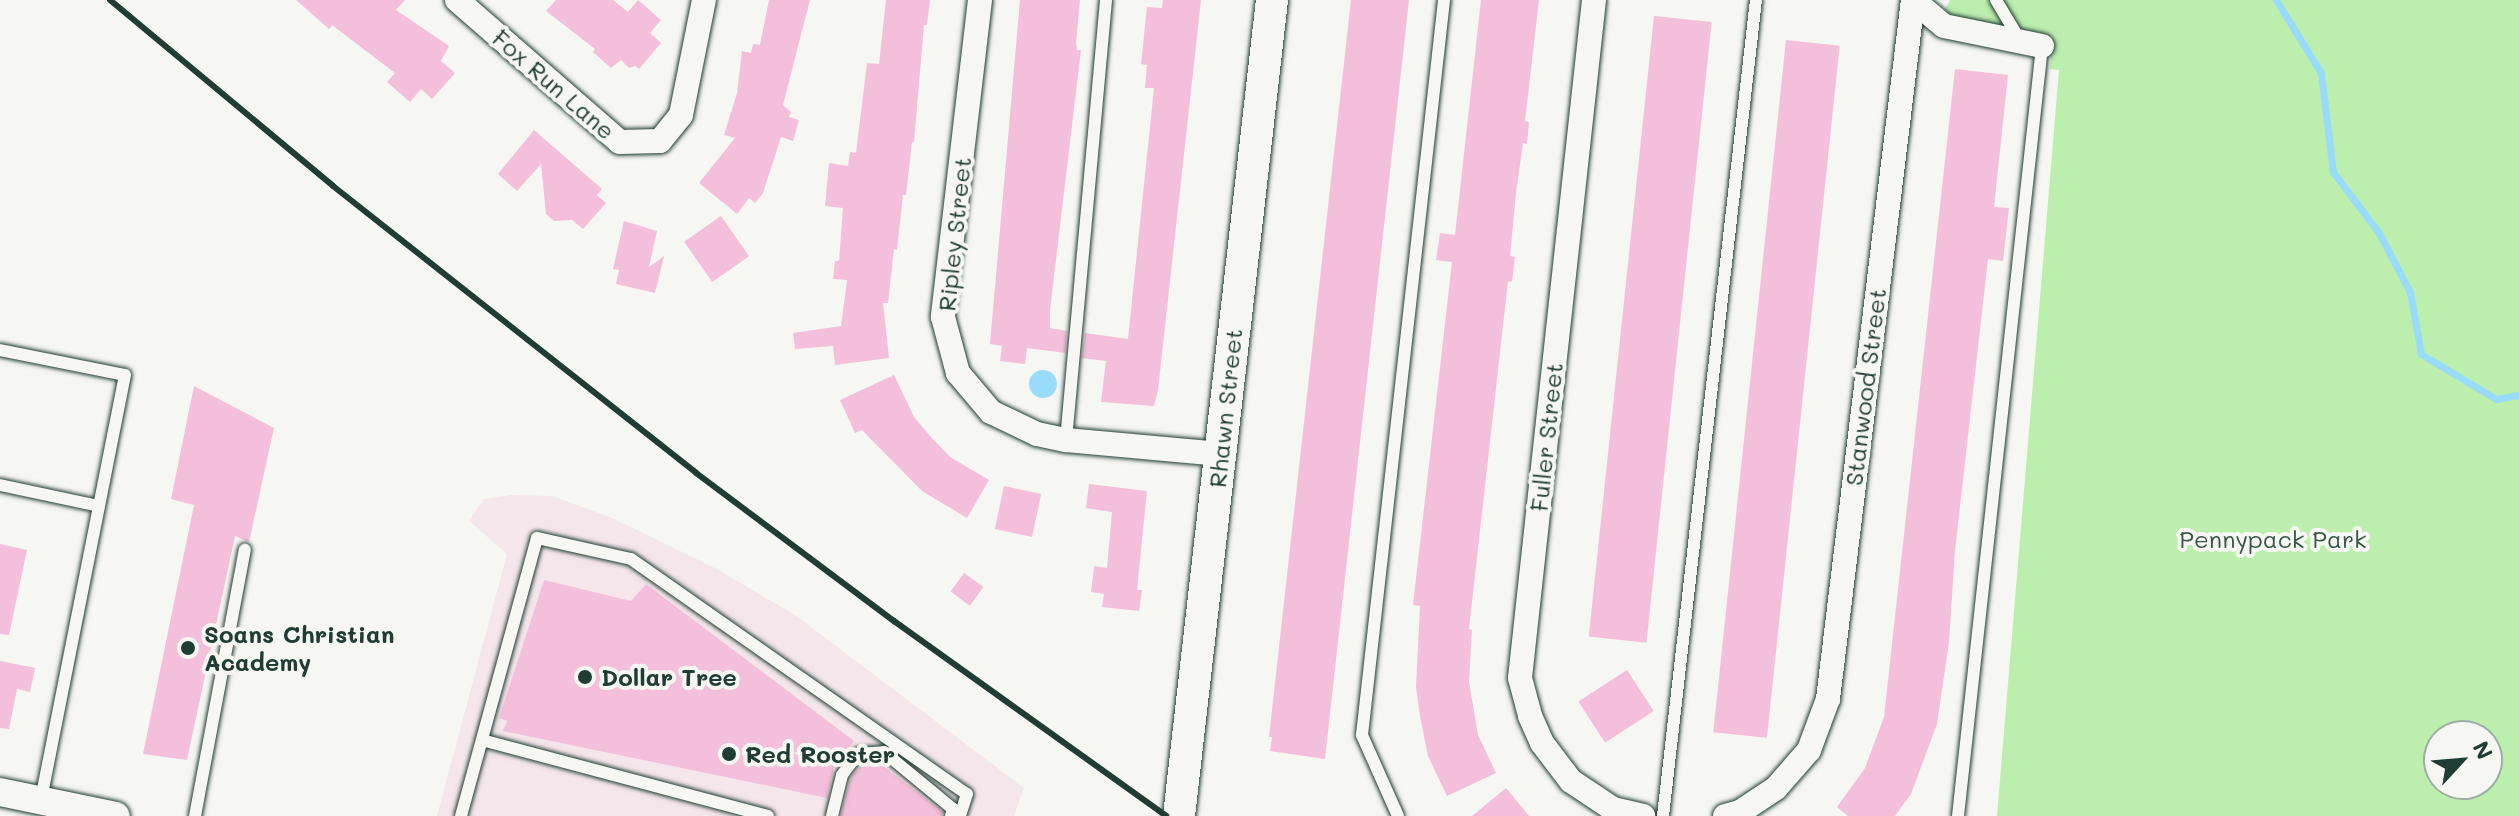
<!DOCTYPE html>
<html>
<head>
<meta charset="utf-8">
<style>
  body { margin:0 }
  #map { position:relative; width:2519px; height:816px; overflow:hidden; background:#f6f6f2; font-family:Mali,sans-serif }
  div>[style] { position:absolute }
  .built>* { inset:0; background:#f5e6eb }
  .green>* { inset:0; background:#bceeae }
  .water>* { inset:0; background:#98dbfa }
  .round { border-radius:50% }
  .stream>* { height:7px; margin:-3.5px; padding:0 3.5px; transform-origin:3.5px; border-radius:3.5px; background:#98dbfa }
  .building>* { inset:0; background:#f4bfda; transform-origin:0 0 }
  .roads { filter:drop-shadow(0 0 2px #1f3d34) drop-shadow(0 0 2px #1f3d34) }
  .service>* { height:12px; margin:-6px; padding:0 6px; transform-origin:6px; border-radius:6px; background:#f6f6f2 }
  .minor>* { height:24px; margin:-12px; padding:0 12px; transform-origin:12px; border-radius:12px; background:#f6f6f2 }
  .tertiary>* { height:28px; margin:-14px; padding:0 14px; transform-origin:14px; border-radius:14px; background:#f6f6f2 }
  .secondary>* { height:32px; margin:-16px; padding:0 16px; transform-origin:16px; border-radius:16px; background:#f6f6f2 }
  .rail>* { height:6px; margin:-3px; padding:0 3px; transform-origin:3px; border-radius:3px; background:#1f3d34 }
  .dots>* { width:22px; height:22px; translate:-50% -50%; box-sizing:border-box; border:4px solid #f6f6f2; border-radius:50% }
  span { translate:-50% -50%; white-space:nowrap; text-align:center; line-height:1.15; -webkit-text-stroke:8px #f6f6f2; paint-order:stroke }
  .street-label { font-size:24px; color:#1f3d34 }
  .park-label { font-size:24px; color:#375846 }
  .poi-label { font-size:24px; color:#1f3d34; font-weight:700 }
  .left { translate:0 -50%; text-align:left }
  .north { position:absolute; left:2423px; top:720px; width:80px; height:80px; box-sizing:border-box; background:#f6f6f2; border:2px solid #a0aca6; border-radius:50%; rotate:64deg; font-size:22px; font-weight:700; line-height:32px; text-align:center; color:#1f3d34 }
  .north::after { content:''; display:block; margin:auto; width:28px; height:36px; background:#1f3d34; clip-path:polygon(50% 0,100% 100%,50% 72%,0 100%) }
</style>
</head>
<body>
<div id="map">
  <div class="built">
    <div style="clip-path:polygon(511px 495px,552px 496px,612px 518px,713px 567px,795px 615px,1024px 788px,1014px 816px,437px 816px,507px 554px,469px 521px,484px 499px)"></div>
  </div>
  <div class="green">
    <div style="clip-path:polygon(evenodd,1950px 0,2519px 0,2519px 816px,1997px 816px,2059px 70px,2050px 69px,2052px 37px,1946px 15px,1945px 9px,1950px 0,2439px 736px,2487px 736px,2487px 784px,2439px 784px,2439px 736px)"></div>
  </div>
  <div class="water">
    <div class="round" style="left:1029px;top:370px;width:28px;height:28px"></div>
  </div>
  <div class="stream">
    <div style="left:2276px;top:0;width:86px;rotate:58.3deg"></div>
    <div style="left:2321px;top:73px;width:100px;rotate:83.1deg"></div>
    <div style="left:2333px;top:172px;width:76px;rotate:53deg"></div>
    <div style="left:2379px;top:233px;width:67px;rotate:62.3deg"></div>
    <div style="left:2410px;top:292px;width:63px;rotate:79.9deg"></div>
    <div style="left:2421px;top:354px;width:87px;rotate:31deg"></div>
    <div style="left:2496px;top:399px;width:23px;rotate:-10deg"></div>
  </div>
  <div class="building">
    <div style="clip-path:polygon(296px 0,405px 0,396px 10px,449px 46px,441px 61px,455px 73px,432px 99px,421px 89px,410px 102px,387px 82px,395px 73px,332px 25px,329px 29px)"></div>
    <div style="clip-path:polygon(556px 0,613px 0,628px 12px,638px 0,661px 20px,650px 33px,661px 43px,639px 69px,635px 66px,629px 68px,621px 60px,611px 68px,593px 52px,595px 49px,546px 11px)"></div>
    <div style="clip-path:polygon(769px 0,810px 0,783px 105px,791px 112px,789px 117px,799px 120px,793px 141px,781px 137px,763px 193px,755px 203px,749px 198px,737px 214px,699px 183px,735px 138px,724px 135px,737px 93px,742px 51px,751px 53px,753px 44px,760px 45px)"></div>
    <div style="clip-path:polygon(886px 0,930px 0,927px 25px,924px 25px,914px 142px,912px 142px,906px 195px,903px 195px,897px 250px,894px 249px,888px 303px,883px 303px,889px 358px,835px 365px,833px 346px,795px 349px,793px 333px,841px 326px,847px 280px,833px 279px,835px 261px,839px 261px,843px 208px,825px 206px,829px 163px,848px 166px,850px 152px,856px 153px,867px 63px,879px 64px)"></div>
    <div style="clip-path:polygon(1020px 0,1080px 0,1076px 43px,1077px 50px,1081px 50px,1050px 310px,1050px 328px,1067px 331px,1065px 353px,1027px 348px,1025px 364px,1000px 361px,1002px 346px,990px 344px)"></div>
    <div style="clip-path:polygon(1163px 0,1201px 0,1158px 390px,1154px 406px,1101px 402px,1106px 361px,1082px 358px,1085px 333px,1128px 339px,1154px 88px,1145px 88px,1147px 65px,1141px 64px,1147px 7px,1162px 8px)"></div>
    <div style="clip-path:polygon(1351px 0,1409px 0,1325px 759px,1270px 751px,1272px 737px,1269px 737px)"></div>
    <div style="clip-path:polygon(1481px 0,1539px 0,1525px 121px,1529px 122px,1527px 144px,1523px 143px,1516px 193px,1510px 256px,1515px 257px,1512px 282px,1508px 281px,1469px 629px,1472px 630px,1469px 682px,1478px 735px,1496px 773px,1447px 796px,1428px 756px,1420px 716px,1416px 687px,1420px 606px,1413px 605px,1452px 262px,1436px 260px,1440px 233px,1455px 235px)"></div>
    <div style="left:1654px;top:16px;width:58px;height:624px;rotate:6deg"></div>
    <div style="left:1786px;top:40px;width:54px;height:696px;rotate:6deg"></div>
    <div style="clip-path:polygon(1955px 69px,2008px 75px,1994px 207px,2009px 208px,2003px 261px,1988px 259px,1955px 551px,1949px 642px,1937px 724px,1911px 794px,1895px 816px,1848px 816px,1837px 807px,1865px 768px,1884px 717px)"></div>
    <div style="clip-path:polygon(534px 130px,602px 189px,597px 195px,606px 203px,583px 229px,572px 220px,554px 221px,546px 214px,541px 164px,517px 191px,498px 174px)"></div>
    <div style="left:721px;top:216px;width:49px;height:45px;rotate:55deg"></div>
    <div style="clip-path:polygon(624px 221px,657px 231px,649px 267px,664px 256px,655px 293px,616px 284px,619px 270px,613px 269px)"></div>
    <div style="clip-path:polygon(894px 375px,914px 417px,931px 437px,950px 457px,989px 480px,967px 518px,922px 491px,862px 430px,855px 433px,840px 400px)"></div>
    <div style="clip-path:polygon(194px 386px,274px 428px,249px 542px,235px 536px,187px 760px,143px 754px,194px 505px,171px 499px)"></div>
    <div style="clip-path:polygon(1089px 484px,1147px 491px,1137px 590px,1142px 590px,1139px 611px,1102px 607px,1104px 594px,1091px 592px,1094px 566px,1107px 568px,1112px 512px,1086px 508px)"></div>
    <div style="left:1004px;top:486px;width:38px;height:44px;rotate:12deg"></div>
    <div style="clip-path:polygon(0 544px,27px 550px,9px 635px,0 634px)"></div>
    <div style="left:964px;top:573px;width:24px;height:23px;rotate:36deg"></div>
    <div style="clip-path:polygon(544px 580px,631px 601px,646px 584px,854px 741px,834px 767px,827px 798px,503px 731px,507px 721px,499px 718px)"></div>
    <div style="clip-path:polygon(0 661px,35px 668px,30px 692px,17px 689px,9px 729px,0 728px)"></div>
    <div style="left:1627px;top:670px;width:49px;height:58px;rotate:57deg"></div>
    <div style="clip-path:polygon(883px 766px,943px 812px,942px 816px,841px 816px,850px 779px,860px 767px)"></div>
    <div style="clip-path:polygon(1506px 788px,1529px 816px,1472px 816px)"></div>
  </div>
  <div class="roads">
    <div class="service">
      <div style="left:1996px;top:0;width:49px;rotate:59.2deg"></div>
      <div style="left:0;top:350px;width:127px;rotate:11.3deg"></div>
      <div style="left:125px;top:375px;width:434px;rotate:101.2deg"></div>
      <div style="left:1066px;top:440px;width:442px;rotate:-84.8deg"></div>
      <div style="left:0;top:485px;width:101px;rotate:12deg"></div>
      <div style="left:482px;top:740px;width:296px;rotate:14.9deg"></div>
      <div style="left:195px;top:816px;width:271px;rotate:-79.4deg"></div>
      <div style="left:461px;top:816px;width:288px;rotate:-74.7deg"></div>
      <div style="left:537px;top:538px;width:96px;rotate:12.6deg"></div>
      <div style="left:631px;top:559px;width:410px;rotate:35deg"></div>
      <div style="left:967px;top:794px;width:23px;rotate:108deg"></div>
      <div style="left:832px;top:816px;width:42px;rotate:-76.3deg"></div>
      <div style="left:842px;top:775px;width:26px;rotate:-53deg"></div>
      <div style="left:858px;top:754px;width:26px;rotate:-4deg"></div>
      <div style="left:884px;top:752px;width:89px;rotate:39.6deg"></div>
      <div style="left:953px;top:809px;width:7px;rotate:106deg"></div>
      <div style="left:1398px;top:816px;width:89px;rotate:-114deg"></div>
      <div style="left:1362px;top:735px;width:740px;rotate:-83.63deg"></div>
      <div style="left:1663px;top:816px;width:821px;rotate:-83.5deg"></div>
      <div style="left:1958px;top:816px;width:775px;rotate:-83.77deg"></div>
    </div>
    <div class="minor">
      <div style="left:457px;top:0;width:216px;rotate:41.1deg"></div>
      <div style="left:620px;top:142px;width:40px;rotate:-1.4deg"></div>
      <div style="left:660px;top:141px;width:33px;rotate:-51deg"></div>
      <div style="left:681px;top:115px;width:117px;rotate:-78.7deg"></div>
      <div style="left:980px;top:0;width:319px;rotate:96.7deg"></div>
      <div style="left:943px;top:317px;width:58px;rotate:75deg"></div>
      <div style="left:958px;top:373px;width:51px;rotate:49.8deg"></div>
      <div style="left:991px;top:412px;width:51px;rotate:25.6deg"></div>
      <div style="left:1037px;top:434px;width:30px;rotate:12deg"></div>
      <div style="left:1066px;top:440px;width:155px;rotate:5.2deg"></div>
      <div style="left:1594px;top:0;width:682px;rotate:96.23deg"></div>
      <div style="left:1520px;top:678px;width:39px;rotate:75deg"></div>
      <div style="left:1530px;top:716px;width:30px;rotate:66deg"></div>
      <div style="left:1542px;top:743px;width:48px;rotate:52.7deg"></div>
      <div style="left:1571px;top:781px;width:50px;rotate:33.7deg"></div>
      <div style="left:1613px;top:809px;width:31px;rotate:13deg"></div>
      <div style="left:1913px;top:0;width:40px;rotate:40deg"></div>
      <div style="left:1944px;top:26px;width:100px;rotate:11.5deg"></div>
      <div style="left:1725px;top:816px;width:16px;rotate:-15deg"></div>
      <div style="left:1740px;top:812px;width:43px;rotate:-33.7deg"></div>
      <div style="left:1776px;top:788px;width:50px;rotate:-49deg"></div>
      <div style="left:1809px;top:750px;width:54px;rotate:-69.6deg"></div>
      <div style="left:1828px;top:699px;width:704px;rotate:-83.07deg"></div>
    </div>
    <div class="tertiary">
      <div style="left:0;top:792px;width:118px;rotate:11.7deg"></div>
    </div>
    <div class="secondary">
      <div style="left:1179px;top:816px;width:821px;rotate:-83.5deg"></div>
    </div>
  </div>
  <div class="rail">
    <div style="left:110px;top:0;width:290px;rotate:39.8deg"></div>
    <div style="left:333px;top:186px;width:463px;rotate:38.3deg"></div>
    <div style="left:696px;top:473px;width:247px;rotate:36.8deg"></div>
    <div style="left:894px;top:621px;width:335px;rotate:35.6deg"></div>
  </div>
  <div class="dots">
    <div style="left:188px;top:648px;background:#1f3d34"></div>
    <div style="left:585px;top:677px;background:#1f3d34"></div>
    <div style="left:729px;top:754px;background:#1f3d34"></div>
  </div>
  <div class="street-label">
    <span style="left:554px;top:84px;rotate:41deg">Fox Run Lane</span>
    <span style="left:954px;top:234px;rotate:-84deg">Ripley Street</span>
    <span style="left:1865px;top:387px;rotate:-83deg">Stanwood Street</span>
    <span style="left:1225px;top:408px;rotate:-84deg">Rhawn Street</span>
    <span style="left:1546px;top:437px;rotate:-84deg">Fuller Street</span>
  </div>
  <div class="park-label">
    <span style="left:2273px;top:539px">Pennypack Park</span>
  </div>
  <div class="poi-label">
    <span class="left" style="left:204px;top:648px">Soans Christian<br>Academy</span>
    <span class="left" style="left:601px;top:677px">Dollar Tree</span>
    <span class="left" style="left:745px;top:754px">Red Rooster</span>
  </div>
  <div class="north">N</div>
</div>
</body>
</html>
